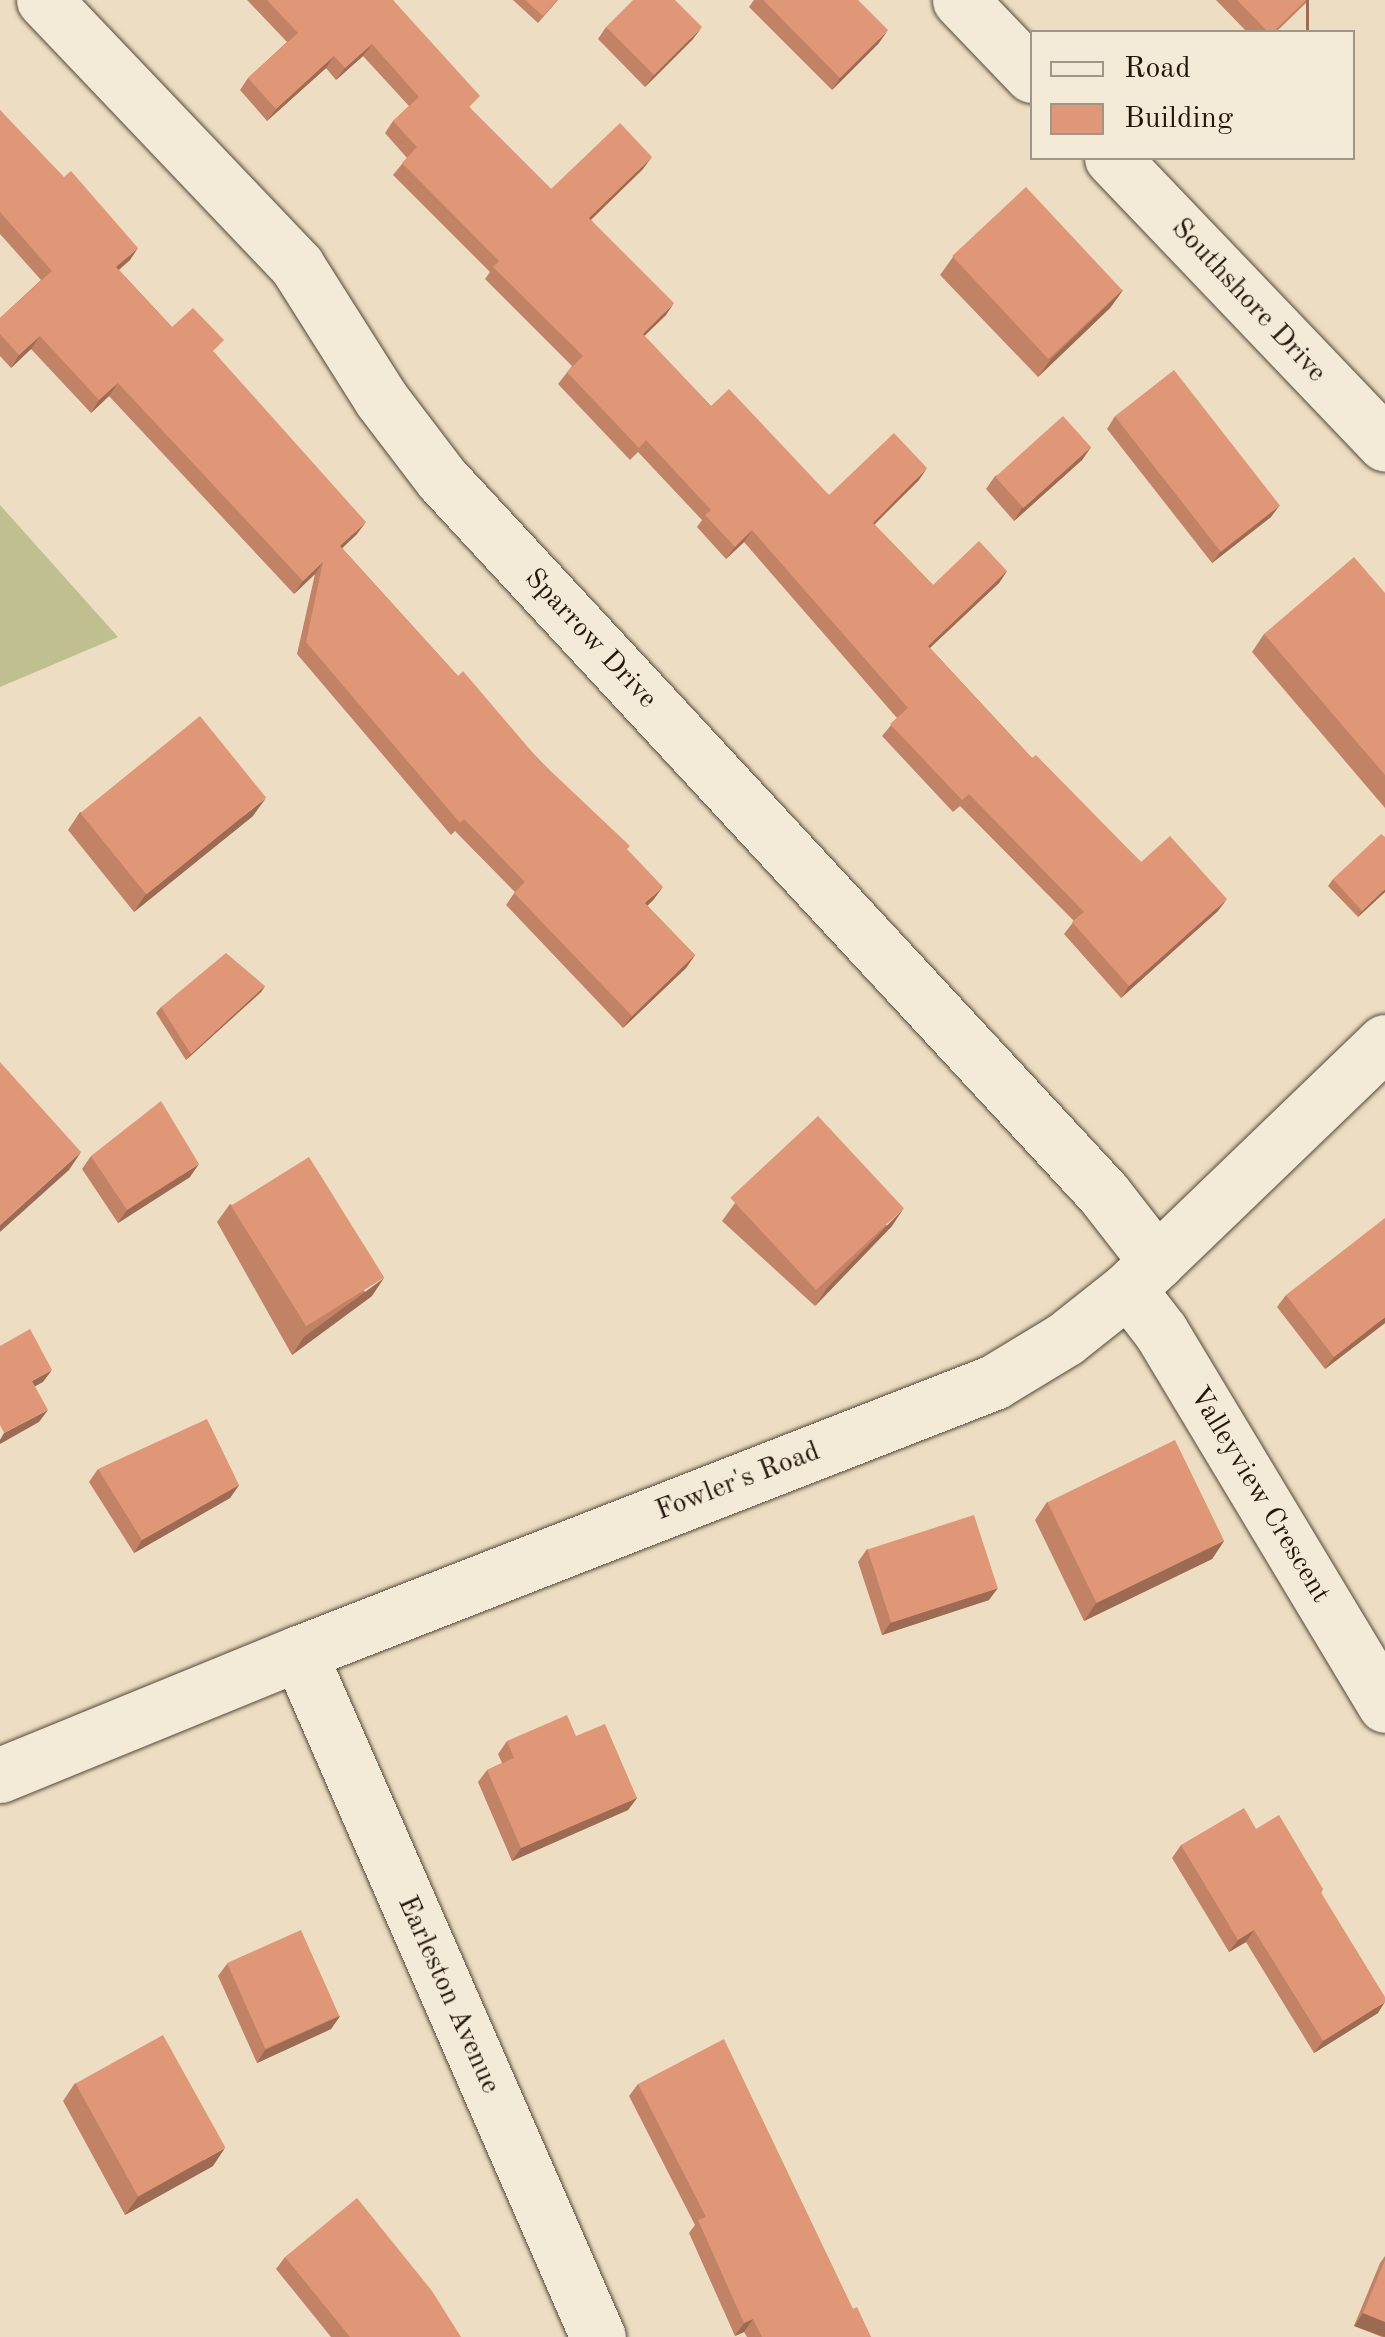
<!DOCTYPE html>
<html>
<head>
<meta charset="utf-8">
<style>
  body { margin:0 }
  #map { position:relative; width:1385px; height:2337px; overflow:hidden; background:#eddec3; font-family:"Old Standard TT",serif }
  div>[style] { position:absolute }
  .green>* { inset:0; background:#c0bf8f }
  .roads { filter:drop-shadow(0 0 2px #564839) drop-shadow(0 0 2px #564839) }
  .minor>* { height:55px; margin:-27.5px; padding:0 27.5px; transform-origin:27.5px; border-radius:27.5px; background:#f3ead8 }
  .wall>* { inset:0; background:#c18266 }
  .shaded-wall>* { inset:0; background:#9d6a53; transform-origin:0 0 }
  .building>* { inset:0; background:#e09777; transform-origin:0 0 }
  span { translate:-50% -50%; white-space:nowrap; text-align:center; line-height:1.15; -webkit-text-stroke:10px #f3ead8; paint-order:stroke }
  .street-label { font-size:28px; color:#24160b }
  .legend { position:absolute; left:1030px; top:30px; width:325px; height:130px; box-sizing:border-box; background:#f3ead8; border:2px solid #a09586; margin:0; padding:12px 18px; list-style:none; font-size:30px; color:#24160b }
  .legend li { display:flex; align-items:center; gap:20px; height:50px }
  .legend b { width:50px; border:2px solid #a09586 }
</style>
</head>
<body>
<div id="map">
  <div class="green">
    <div style="clip-path:polygon(0 505px,118px 637px,0 687px)"></div>
  </div>
  <div class="roads">
    <div class="minor">
      <div style="left:44px;top:0;width:367px;rotate:46.4deg"></div>
      <div style="left:297px;top:266px;width:157px;rotate:57.7deg"></div>
      <div style="left:381px;top:399px;width:101px;rotate:52.7deg"></div>
      <div style="left:442px;top:479px;width:974px;rotate:47.2deg"></div>
      <div style="left:1104px;top:1194px;width:86px;rotate:52.1deg"></div>
      <div style="left:960px;top:0;width:104px;rotate:46.2deg"></div>
      <div style="left:1112px;top:158px;width:395px;rotate:46.3deg"></div>
      <div style="left:1128px;top:1289px;width:54px;rotate:52.5deg"></div>
      <div style="left:1161px;top:1332px;width:435px;rotate:59deg"></div>
      <div style="left:299px;top:1653px;width:746px;rotate:66.39deg"></div>
      <div style="left:0;top:1775px;width:323px;rotate:-22.2deg"></div>
      <div style="left:299px;top:1653px;width:746px;rotate:-21.3deg"></div>
      <div style="left:994px;top:1382px;width:83px;rotate:-31.2deg"></div>
      <div style="left:1065px;top:1339px;width:80px;rotate:-38.4deg"></div>
      <div style="left:1128px;top:1289px;width:356px;rotate:-43.9deg"></div>
    </div>
  </div>
  <div class="wall">
    <div style="clip-path:polygon(247px 0,393px 0,471px 109px,551px 189px,643px 169px,591px 220px,666px 315px,644px 336px,711px 406px,829px 495px,919px 480px,874px 524px,933px 585px,1007px 571px,999px 583px,930px 648px,1032px 758px,1141px 862px,1218px 911px,1121px 998px,1064px 934px,1074px 921px,960px 806px,953px 812px,882px 736px,897px 718px,744px 542px,726px 559px,697px 527px,702px 520px,638px 452px,630px 460px,558px 384px,572px 366px,485px 279px,490px 272px,393px 175px,407px 158px,385px 133px,393px 121px,409px 106px,363px 56px,336px 80px,326px 68px,267px 121px,240px 90px,248px 78px,287px 42px)"></div>
    <div style="clip-path:polygon(513px 0,558px 0,538px 23px)"></div>
    <div style="clip-path:polygon(754px 0,858px 0,879px 43px,832px 90px,749px 7px)"></div>
    <div style="clip-path:polygon(1216px 0,1309px 0,1276px 32px,1247px 32px)"></div>
    <div style="clip-path:polygon(606px 27px,693px 39px,645px 87px,598px 39px)"></div>
    <div style="clip-path:polygon(0 110px,130px 260px,119px 270px,172px 327px,215px 353px,357px 534px,342px 548px,458px 676px,627px 850px,654px 899px,647px 906px,695px 955px,686px 968px,623px 1028px,506px 905px,515px 892px,455px 831px,451px 835px,297px 654px,315px 574px,294px 594px,109px 396px,91px 413px,31px 349px,11px 368px,0 356px,0 318px,41px 280px,0 234px)"></div>
    <div style="clip-path:polygon(953px 257px,1123px 290px,1110px 308px,1038px 377px,940px 275px)"></div>
    <div style="clip-path:polygon(1115px 416px,1271px 517px,1212px 563px,1107px 429px)"></div>
    <div style="clip-path:polygon(1091px 447px,1082px 460px,1014px 521px,986px 489px,995px 476px)"></div>
    <div style="clip-path:polygon(1385px 593px,1385px 808px,1252px 652px,1264px 634px)"></div>
    <div style="clip-path:polygon(80px 812px,253px 816px,134px 912px,68px 830px)"></div>
    <div style="clip-path:polygon(1333px 879px,1385px 892px,1358px 917px,1328px 886px)"></div>
    <div style="clip-path:polygon(265px 986px,261px 992px,186px 1060px,156px 1013px,161px 1007px)"></div>
    <div style="clip-path:polygon(91px 1156px,190px 1177px,118px 1223px,82px 1169px)"></div>
    <div style="clip-path:polygon(735px 1203px,892px 1226px,815px 1306px,722px 1221px)"></div>
    <div style="clip-path:polygon(230px 1204px,372px 1296px,292px 1355px,217px 1222px)"></div>
    <div style="clip-path:polygon(1286px 1295px,1385px 1323px,1325px 1369px,1277px 1307px)"></div>
    <div style="clip-path:polygon(98px 1469px,239px 1485px,230px 1498px,134px 1553px,89px 1482px)"></div>
    <div style="clip-path:polygon(1047px 1502px,1224px 1541px,1212px 1559px,1084px 1621px,1035px 1520px)"></div>
    <div style="clip-path:polygon(867px 1549px,989px 1600px,882px 1635px,858px 1562px)"></div>
    <div style="clip-path:polygon(576px 1736px,637px 1798px,628px 1810px,512px 1861px,478px 1782px,487px 1770px,502px 1763px,498px 1754px,507px 1741px)"></div>
    <div style="clip-path:polygon(1256px 1829px,1323px 1889px,1321px 1892px,1378px 2013px,1314px 2053px,1246px 1942px,1229px 1952px,1172px 1858px,1181px 1845px)"></div>
    <div style="clip-path:polygon(227px 1964px,340px 2016px,331px 2029px,257px 2063px,218px 1976px)"></div>
    <div style="clip-path:polygon(75px 2083px,213px 2166px,125px 2215px,63px 2101px)"></div>
    <div style="clip-path:polygon(638px 2084px,853px 2309px,871px 2337px,747px 2337px,744px 2332px,735px 2336px,689px 2233px,695px 2225px,629px 2096px)"></div>
    <div style="clip-path:polygon(1385px 2256px,1385px 2337px,1382px 2337px,1354px 2326px,1380px 2263px)"></div>
    <div style="clip-path:polygon(285px 2257px,461px 2337px,331px 2337px,276px 2269px)"></div>
  </div>
  <div class="shaded-wall">
    <div style="left:1306px;top:0;width:3px;height:46px"></div>
    <div style="clip-path:polygon(702px 27px,693px 39px,645px 87px,654px 75px)"></div>
    <div style="clip-path:polygon(888px 30px,879px 43px,832px 90px,840px 78px)"></div>
    <div style="clip-path:polygon(372px 44px,363px 56px,336px 80px,345px 68px)"></div>
    <div style="clip-path:polygon(334px 56px,326px 68px,267px 121px,276px 109px)"></div>
    <div style="clip-path:polygon(652px 157px,643px 169px,580px 230px,589px 218px)"></div>
    <div style="clip-path:polygon(138px 248px,130px 260px,107px 279px,116px 267px)"></div>
    <div style="clip-path:polygon(1123px 290px,1110px 308px,1038px 377px,1051px 359px)"></div>
    <div style="clip-path:polygon(674px 303px,666px 315px,634px 346px,643px 334px)"></div>
    <div style="clip-path:polygon(40px 336px,31px 349px,11px 368px,19px 355px)"></div>
    <div style="clip-path:polygon(118px 383px,109px 396px,91px 413px,99px 400px)"></div>
    <div style="clip-path:polygon(1091px 447px,1082px 460px,1014px 521px,1022px 508px)"></div>
    <div style="clip-path:polygon(927px 468px,919px 480px,864px 535px,873px 523px)"></div>
    <div style="clip-path:polygon(1280px 505px,1271px 517px,1212px 563px,1221px 551px)"></div>
    <div style="clip-path:polygon(366px 522px,357px 534px,332px 558px,340px 546px)"></div>
    <div style="clip-path:polygon(752px 530px,744px 542px,726px 559px,735px 547px)"></div>
    <div style="clip-path:polygon(323px 562px,315px 574px,294px 594px,303px 581px)"></div>
    <div style="clip-path:polygon(1007px 571px,999px 583px,919px 658px,928px 646px)"></div>
    <div style="clip-path:polygon(266px 798px,253px 816px,134px 912px,146px 894px)"></div>
    <div style="clip-path:polygon(663px 887px,654px 899px,637px 916px,645px 903px)"></div>
    <div style="clip-path:polygon(1385px 889px,1385px 892px,1358px 917px,1362px 911px)"></div>
    <div style="clip-path:polygon(1227px 899px,1218px 911px,1121px 998px,1129px 986px)"></div>
    <div style="clip-path:polygon(695px 955px,686px 968px,623px 1028px,632px 1016px)"></div>
    <div style="clip-path:polygon(265px 986px,261px 992px,186px 1060px,191px 1054px)"></div>
    <div style="clip-path:polygon(81px 1152px,69px 1170px,0 1232px,0 1225px)"></div>
    <div style="clip-path:polygon(199px 1164px,190px 1177px,118px 1223px,127px 1210px)"></div>
    <div style="clip-path:polygon(904px 1208px,892px 1226px,815px 1306px,827px 1288px)"></div>
    <div style="clip-path:polygon(384px 1278px,372px 1296px,292px 1355px,304px 1337px)"></div>
    <div style="clip-path:polygon(1385px 1317px,1385px 1323px,1325px 1369px,1334px 1357px)"></div>
    <div style="clip-path:polygon(52px 1370px,43px 1382px,23px 1393px,32px 1381px)"></div>
    <div style="clip-path:polygon(48px 1410px,39px 1422px,0 1444px,0 1440px,4px 1433px)"></div>
    <div style="clip-path:polygon(239px 1485px,230px 1498px,134px 1553px,142px 1540px)"></div>
    <div style="clip-path:polygon(1224px 1541px,1212px 1559px,1084px 1621px,1096px 1603px)"></div>
    <div style="clip-path:polygon(998px 1588px,989px 1600px,882px 1635px,891px 1622px)"></div>
    <div style="clip-path:polygon(637px 1798px,628px 1810px,512px 1861px,521px 1848px)"></div>
    <div style="clip-path:polygon(1254px 1930px,1246px 1942px,1229px 1952px,1238px 1940px)"></div>
    <div style="clip-path:polygon(1385px 2002px,1378px 2013px,1314px 2053px,1323px 2041px)"></div>
    <div style="clip-path:polygon(340px 2016px,331px 2029px,257px 2063px,265px 2050px)"></div>
    <div style="clip-path:polygon(225px 2148px,213px 2166px,125px 2215px,138px 2197px)"></div>
    <div style="clip-path:polygon(1363px 2313px,1385px 2322px,1385px 2337px,1354px 2326px)"></div>
    <div style="clip-path:polygon(753px 2319px,744px 2332px,735px 2336px,744px 2323px)"></div>
  </div>
  <div class="building">
    <div style="clip-path:polygon(267px 0,393px 0,480px 96px,469px 107px,551px 189px,620px 123px,652px 157px,589px 218px,674px 303px,643px 334px,711px 406px,729px 389px,829px 495px,894px 433px,927px 468px,873px 523px,933px 585px,979px 541px,1007px 571px,928px 646px,1032px 758px,1036px 755px,1141px 862px,1170px 836px,1227px 899px,1129px 986px,1072px 922px,1084px 912px,969px 794px,962px 800px,890px 724px,908px 708px,752px 530px,735px 547px,705px 515px,711px 510px,646px 440px,639px 448px,567px 372px,583px 356px,493px 267px,499px 261px,402px 163px,417px 147px,393px 121px,419px 97px,372px 44px,345px 68px,334px 56px,276px 109px,248px 78px,298px 33px)"></div>
    <div style="clip-path:polygon(525px 0,557px 0,543px 16px)"></div>
    <div style="clip-path:polygon(633px 0,675px 0,702px 27px,654px 75px,606px 27px)"></div>
    <div style="clip-path:polygon(763px 0,858px 0,888px 30px,840px 78px)"></div>
    <div style="clip-path:polygon(1237px 0,1306px 0,1273px 32px,1268px 32px)"></div>
    <div style="clip-path:polygon(0 110px,64px 177px,71px 171px,138px 248px,116px 267px,172px 327px,193px 308px,224px 340px,213px 351px,366px 522px,340px 546px,458px 676px,463px 671px,538px 759px,630px 846px,627px 849px,663px 887px,645px 903px,695px 955px,632px 1016px,514px 893px,525px 882px,464px 819px,460px 823px,306px 642px,323px 562px,303px 581px,118px 383px,99px 400px,40px 336px,19px 355px,0 334px,0 318px,52px 271px,0 212px)"></div>
    <div style="left:1026px;top:187px;width:141px;height:101px;rotate:47deg"></div>
    <div style="left:1174px;top:370px;width:172px;height:75px;rotate:52deg"></div>
    <div style="left:1063px;top:416px;width:42px;height:91px;rotate:48deg"></div>
    <div style="clip-path:polygon(1354px 557px,1385px 593px,1385px 775px,1264px 634px)"></div>
    <div style="left:200px;top:716px;width:105px;height:154px;rotate:51deg"></div>
    <div style="clip-path:polygon(1381px 834px,1385px 837px,1385px 889px,1362px 911px,1333px 879px)"></div>
    <div style="clip-path:polygon(226px 953px,265px 986px,191px 1054px,161px 1007px)"></div>
    <div style="clip-path:polygon(0 1062px,81px 1152px,0 1225px)"></div>
    <div style="clip-path:polygon(161px 1101px,199px 1164px,127px 1210px,91px 1156px)"></div>
    <div style="left:818px;top:1116px;width:126px;height:120px;rotate:47deg"></div>
    <div style="left:309px;top:1157px;width:142px;height:92px;rotate:58deg"></div>
    <div style="clip-path:polygon(1385px 1218px,1385px 1317px,1334px 1357px,1286px 1295px)"></div>
    <div style="clip-path:polygon(30px 1329px,52px 1370px,32px 1381px,48px 1410px,4px 1433px,0 1425px,0 1346px)"></div>
    <div style="clip-path:polygon(207px 1419px,239px 1485px,142px 1540px,98px 1469px)"></div>
    <div style="left:1175px;top:1440px;width:112px;height:142px;rotate:64deg"></div>
    <div style="left:974px;top:1515px;width:77px;height:112px;rotate:72deg"></div>
    <div style="clip-path:polygon(567px 1715px,576px 1736px,605px 1724px,637px 1798px,521px 1848px,487px 1770px,514px 1758px,507px 1741px)"></div>
    <div style="clip-path:polygon(1244px 1808px,1256px 1829px,1279px 1815px,1323px 1889px,1320px 1891px,1385px 1997px,1385px 2002px,1323px 2041px,1254px 1930px,1238px 1940px,1181px 1845px)"></div>
    <div style="left:301px;top:1930px;width:94px;height:81px;rotate:66deg"></div>
    <div style="left:163px;top:2035px;width:129px;height:100px;rotate:61deg"></div>
    <div style="clip-path:polygon(724px 2039px,853px 2309px,857px 2307px,871px 2337px,762px 2337px,753px 2319px,744px 2323px,698px 2220px,706px 2217px,638px 2084px)"></div>
    <div style="clip-path:polygon(357px 2198px,432px 2291px,461px 2337px,350px 2337px,285px 2257px)"></div>
    <div style="clip-path:polygon(1385px 2260px,1385px 2322px,1363px 2313px)"></div>
  </div>
  <div class="street-label">
    <span style="left:1248px;top:301px;rotate:47deg">Southshore Drive</span>
    <span style="left:590px;top:639px;rotate:47deg">Sparrow Drive</span>
    <span style="left:738px;top:1482px;rotate:-21deg">Fowler's Road</span>
    <span style="left:1259px;top:1495px;rotate:59deg">Valleyview Crescent</span>
    <span style="left:448px;top:1995px;rotate:66deg">Earleston Avenue</span>
  </div>
  <ul class="legend">
  <li><b style="height:12px;background:#f3ead8"></b>Road</li>
  <li><b style="height:28px;background:#e09777"></b>Building</li>
  </ul>
</div>
</body>
</html>
